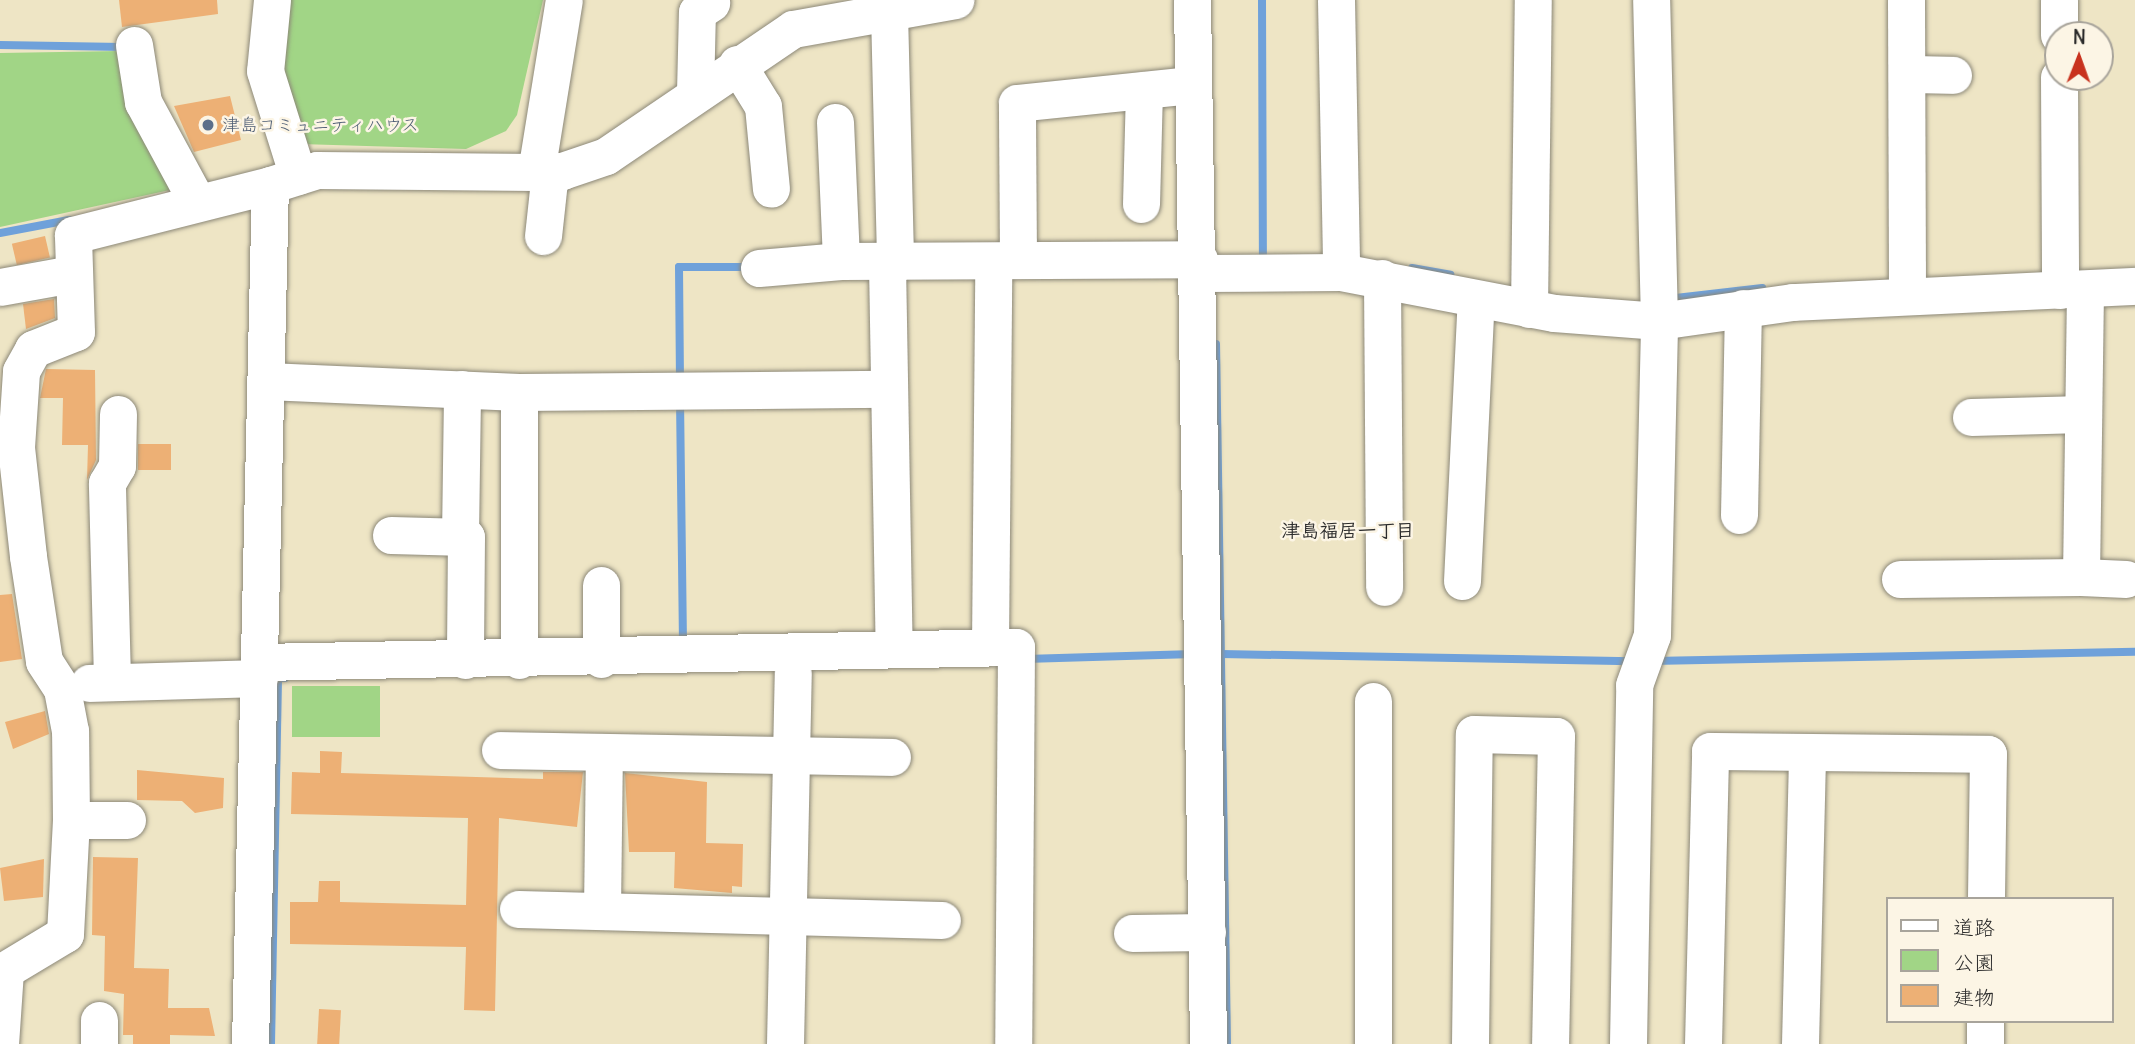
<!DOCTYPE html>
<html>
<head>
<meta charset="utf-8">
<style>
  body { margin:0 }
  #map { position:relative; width:2135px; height:1044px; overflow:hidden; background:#eee5c5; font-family:Delius,"Klee One",sans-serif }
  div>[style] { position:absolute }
  .green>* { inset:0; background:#a1d586; transform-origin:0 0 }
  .stream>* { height:8px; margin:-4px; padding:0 4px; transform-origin:4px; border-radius:4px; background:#6fa1da }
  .building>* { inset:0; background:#edb075; transform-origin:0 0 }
  .roads { filter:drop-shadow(0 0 2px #8c8878) drop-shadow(0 0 2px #8c8878) }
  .minor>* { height:37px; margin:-18.5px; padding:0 18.5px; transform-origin:18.5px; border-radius:18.5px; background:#fff }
  .dots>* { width:19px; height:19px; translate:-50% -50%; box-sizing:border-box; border:4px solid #fcf5e5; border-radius:50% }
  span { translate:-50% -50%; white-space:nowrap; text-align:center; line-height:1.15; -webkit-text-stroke:5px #fcf5e5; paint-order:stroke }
  .service-label { font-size:18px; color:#4e5e75 }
  .left { translate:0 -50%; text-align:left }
  .neighbourhood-label { font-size:19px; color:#2b2b2b; font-weight:700 }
  .legend { position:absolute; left:1886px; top:897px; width:228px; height:126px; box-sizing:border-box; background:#fcf5e5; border:2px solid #a8a49b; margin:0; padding:9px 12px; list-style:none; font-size:21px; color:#2b2b2b }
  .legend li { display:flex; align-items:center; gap:14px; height:35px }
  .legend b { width:35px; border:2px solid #a8a49b }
  .north { position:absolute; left:2044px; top:21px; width:70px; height:70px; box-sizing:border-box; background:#fcf5e5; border:2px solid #a8a49b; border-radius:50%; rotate:1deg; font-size:19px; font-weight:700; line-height:28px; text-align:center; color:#2b2b2b }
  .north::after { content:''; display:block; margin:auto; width:24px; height:32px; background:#c8321e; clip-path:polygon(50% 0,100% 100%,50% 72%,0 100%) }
</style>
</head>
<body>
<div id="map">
  <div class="green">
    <div style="clip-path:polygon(288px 0,543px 0,517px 115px,506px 131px,466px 149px,300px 144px,283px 68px)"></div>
    <div style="clip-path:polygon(119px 51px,170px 190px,0 227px,0 53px)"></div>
    <div style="left:292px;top:686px;width:88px;height:51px"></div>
  </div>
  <div class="stream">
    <div style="left:1262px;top:0;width:256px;rotate:89.8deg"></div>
    <div style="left:0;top:45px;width:123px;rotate:0.9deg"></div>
    <div style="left:0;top:233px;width:70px;rotate:-10.7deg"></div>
    <div style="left:1412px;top:268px;width:39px;rotate:10deg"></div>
    <div style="left:1667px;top:299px;width:96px;rotate:-6.6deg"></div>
    <div style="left:1216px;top:344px;width:700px;rotate:89.1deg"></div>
    <div style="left:680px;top:382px;width:115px;rotate:-90.5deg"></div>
    <div style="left:679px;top:267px;width:72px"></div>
    <div style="left:680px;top:399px;width:246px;rotate:89.3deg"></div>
    <div style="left:1221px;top:654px;width:411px;rotate:1deg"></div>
    <div style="left:1025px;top:659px;width:169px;rotate:-1.7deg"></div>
    <div style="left:1652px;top:661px;width:483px;rotate:-1.1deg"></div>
    <div style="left:271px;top:1044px;width:366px;rotate:-88.9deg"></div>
    <div style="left:278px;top:678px;width:7px"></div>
  </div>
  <div class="building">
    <div style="clip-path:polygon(119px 0,217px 0,218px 14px,122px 27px)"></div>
    <div style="clip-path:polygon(230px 96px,241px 140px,194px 152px,174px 106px)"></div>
    <div style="left:45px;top:236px;width:22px;height:34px;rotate:77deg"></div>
    <div style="clip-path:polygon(54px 299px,55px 318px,26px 329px,23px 304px)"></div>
    <div style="clip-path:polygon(46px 369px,95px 370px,96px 460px,87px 480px,88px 445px,62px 445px,63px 398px,40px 398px)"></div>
    <div style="left:138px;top:444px;width:33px;height:26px"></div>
    <div style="clip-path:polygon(12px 594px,22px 659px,0 662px,0 595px)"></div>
    <div style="clip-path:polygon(45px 711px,49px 734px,13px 749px,5px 722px)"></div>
    <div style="clip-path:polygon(320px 751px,342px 752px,341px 773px,543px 779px,543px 772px,583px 772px,577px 827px,499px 818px,495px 1011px,464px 1010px,466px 947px,290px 944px,290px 902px,318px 902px,319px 881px,340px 881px,340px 902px,466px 905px,468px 818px,291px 814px,292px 772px,320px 773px)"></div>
    <div style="clip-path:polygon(137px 770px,224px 778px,223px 808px,195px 813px,182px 801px,137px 800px)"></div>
    <div style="clip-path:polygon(625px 773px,707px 782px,706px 843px,743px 844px,742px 887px,732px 886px,732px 893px,674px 888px,675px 852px,629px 852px)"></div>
    <div style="clip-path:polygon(93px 857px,138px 858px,134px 968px,169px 969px,168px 1008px,209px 1008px,215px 1036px,170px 1035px,170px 1044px,133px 1044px,133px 1035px,123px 1035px,124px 994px,104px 991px,105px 936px,92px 935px)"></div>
    <div style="clip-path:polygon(44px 859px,43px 897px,4px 901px,0 868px)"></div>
    <div style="left:319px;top:1009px;width:22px;height:35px;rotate:3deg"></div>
  </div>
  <div class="roads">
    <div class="minor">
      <div style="left:272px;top:0;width:71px;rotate:95.6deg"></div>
      <div style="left:265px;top:71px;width:110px;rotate:72.6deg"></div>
      <div style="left:1192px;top:0;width:1044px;rotate:89.12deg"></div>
      <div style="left:1336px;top:0;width:272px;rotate:88.9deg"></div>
      <div style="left:1906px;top:0;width:296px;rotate:89.8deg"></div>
      <div style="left:2059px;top:0;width:35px;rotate:90deg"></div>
      <div style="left:889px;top:12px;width:252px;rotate:88.6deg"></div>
      <div style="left:134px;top:45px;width:58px;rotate:81deg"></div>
      <div style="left:143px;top:102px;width:111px;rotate:61.6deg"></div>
      <div style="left:737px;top:64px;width:49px;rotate:58.2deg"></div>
      <div style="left:763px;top:106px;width:83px;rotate:84.5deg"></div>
      <div style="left:1907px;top:74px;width:46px;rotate:1.2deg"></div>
      <div style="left:2059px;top:77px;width:213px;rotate:89.7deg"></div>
      <div style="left:695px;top:92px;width:80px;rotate:-88.6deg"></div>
      <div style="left:697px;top:12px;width:17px;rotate:-33deg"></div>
      <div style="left:835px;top:122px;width:139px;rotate:87.5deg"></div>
      <div style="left:536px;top:172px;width:26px;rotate:-2deg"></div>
      <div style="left:562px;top:171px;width:46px;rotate:-18.8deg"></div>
      <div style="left:606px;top:156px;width:226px;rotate:-34.2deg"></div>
      <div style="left:793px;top:29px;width:165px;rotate:-10.1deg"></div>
      <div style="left:1141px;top:204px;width:114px;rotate:-88.5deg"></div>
      <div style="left:543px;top:236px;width:64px;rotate:-83.8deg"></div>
      <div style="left:1018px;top:258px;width:155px;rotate:-90.4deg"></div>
      <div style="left:1017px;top:103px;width:176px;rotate:-5.9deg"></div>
      <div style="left:887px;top:264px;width:385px;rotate:89deg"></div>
      <div style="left:759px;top:268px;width:82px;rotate:-4.9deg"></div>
      <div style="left:841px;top:261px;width:358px;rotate:-0.3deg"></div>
      <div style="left:1199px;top:273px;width:142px;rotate:-0.4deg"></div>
      <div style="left:1341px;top:272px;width:217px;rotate:10.9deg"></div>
      <div style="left:1554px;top:313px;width:105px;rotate:4.4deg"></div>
      <div style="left:1659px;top:321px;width:135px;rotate:-8.1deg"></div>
      <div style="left:1793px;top:302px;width:342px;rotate:-2.7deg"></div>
      <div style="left:1382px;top:278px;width:309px;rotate:89.6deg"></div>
      <div style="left:0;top:287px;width:73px;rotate:-10.2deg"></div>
      <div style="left:1529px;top:309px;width:309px;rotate:-89.3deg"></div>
      <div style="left:267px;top:381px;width:252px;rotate:2.5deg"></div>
      <div style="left:519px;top:392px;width:369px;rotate:-0.5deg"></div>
      <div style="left:519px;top:392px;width:268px;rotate:90deg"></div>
      <div style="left:1971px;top:417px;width:112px;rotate:-1.5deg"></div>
      <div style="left:1739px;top:515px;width:207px;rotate:-88.9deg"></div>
      <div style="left:391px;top:535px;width:75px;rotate:1.5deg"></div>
      <div style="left:466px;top:537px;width:123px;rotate:90.5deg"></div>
      <div style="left:460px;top:537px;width:148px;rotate:-89.2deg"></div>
      <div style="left:2081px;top:577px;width:45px;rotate:2.5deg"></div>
      <div style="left:1900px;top:579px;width:181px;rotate:-0.6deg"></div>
      <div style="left:2081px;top:577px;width:288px;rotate:-89.2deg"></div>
      <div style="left:1462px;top:581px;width:282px;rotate:-87.2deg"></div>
      <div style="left:601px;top:585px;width:74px;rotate:90deg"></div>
      <div style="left:990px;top:647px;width:377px;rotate:-89.5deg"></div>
      <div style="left:260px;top:662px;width:756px;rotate:-1.14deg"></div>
      <div style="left:1016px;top:647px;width:397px;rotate:90.4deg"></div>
      <div style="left:112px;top:679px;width:196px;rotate:-91.5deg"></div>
      <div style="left:107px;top:483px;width:20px;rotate:-60deg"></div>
      <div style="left:117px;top:466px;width:52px;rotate:-88.9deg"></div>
      <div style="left:89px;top:683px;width:170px;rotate:-1.7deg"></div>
      <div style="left:500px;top:750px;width:392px;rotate:1deg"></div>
      <div style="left:71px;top:820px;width:56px"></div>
      <div style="left:518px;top:909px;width:424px;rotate:1.5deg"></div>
      <div style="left:602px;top:911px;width:159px;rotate:-89.3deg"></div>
      <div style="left:1132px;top:933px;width:75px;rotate:-0.8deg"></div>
      <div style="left:0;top:1044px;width:74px;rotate:-86.1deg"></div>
      <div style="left:5px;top:970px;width:70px;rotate:-31deg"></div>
      <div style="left:65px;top:934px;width:114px;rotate:-87deg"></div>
      <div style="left:71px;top:820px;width:89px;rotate:-90.6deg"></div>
      <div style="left:70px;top:731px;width:43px;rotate:-100.8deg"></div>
      <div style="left:62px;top:689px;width:33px;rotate:-123deg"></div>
      <div style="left:44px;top:661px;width:106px;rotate:-98.7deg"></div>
      <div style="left:28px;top:556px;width:110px;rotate:-96.3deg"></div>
      <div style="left:16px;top:447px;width:76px;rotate:-86.2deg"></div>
      <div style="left:21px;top:371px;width:25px;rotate:-61deg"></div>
      <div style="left:33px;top:349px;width:46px;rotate:-21.6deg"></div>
      <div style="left:76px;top:332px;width:97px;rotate:-91.8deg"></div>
      <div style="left:73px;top:235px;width:203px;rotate:-14.2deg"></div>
      <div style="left:99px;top:1044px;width:24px;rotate:-90deg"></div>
      <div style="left:250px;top:1044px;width:859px;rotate:-88.67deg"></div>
      <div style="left:270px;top:185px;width:49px;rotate:-17.7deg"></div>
      <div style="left:317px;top:170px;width:219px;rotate:0.5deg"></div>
      <div style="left:536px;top:172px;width:174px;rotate:-80.8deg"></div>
      <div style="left:785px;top:1044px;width:371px;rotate:-88.8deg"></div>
      <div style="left:1373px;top:1044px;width:343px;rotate:-90deg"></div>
      <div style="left:1470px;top:1044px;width:310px;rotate:-89.3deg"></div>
      <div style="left:1474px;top:734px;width:82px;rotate:1.4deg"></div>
      <div style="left:1556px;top:736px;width:308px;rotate:91.1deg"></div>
      <div style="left:1628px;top:1044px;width:359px;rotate:-89deg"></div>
      <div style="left:1634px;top:685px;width:53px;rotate:-70.2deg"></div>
      <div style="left:1652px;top:635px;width:314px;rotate:-88.7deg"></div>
      <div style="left:1659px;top:321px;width:321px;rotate:-91.4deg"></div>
      <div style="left:1703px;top:1044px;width:293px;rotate:-88.6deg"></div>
      <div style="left:1710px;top:751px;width:278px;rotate:0.6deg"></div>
      <div style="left:1988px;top:754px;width:145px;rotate:90.8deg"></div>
      <div style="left:1800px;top:1044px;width:292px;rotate:-88.6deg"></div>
      <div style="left:1985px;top:1044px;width:23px;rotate:-90deg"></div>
    </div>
  </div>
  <div class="dots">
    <div style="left:208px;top:125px;background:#5c6f8a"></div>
  </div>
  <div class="service-label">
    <span class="left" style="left:222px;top:125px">津島コミュニティハウス</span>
  </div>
  <div class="neighbourhood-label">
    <span style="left:1348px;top:531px">津島福居一丁目</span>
  </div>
  <ul class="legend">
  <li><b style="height:9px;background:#fff"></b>道路</li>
  <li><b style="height:19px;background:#a1d586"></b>公園</li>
  <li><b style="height:19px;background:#edb075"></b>建物</li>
  </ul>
  <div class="north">N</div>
</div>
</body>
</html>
